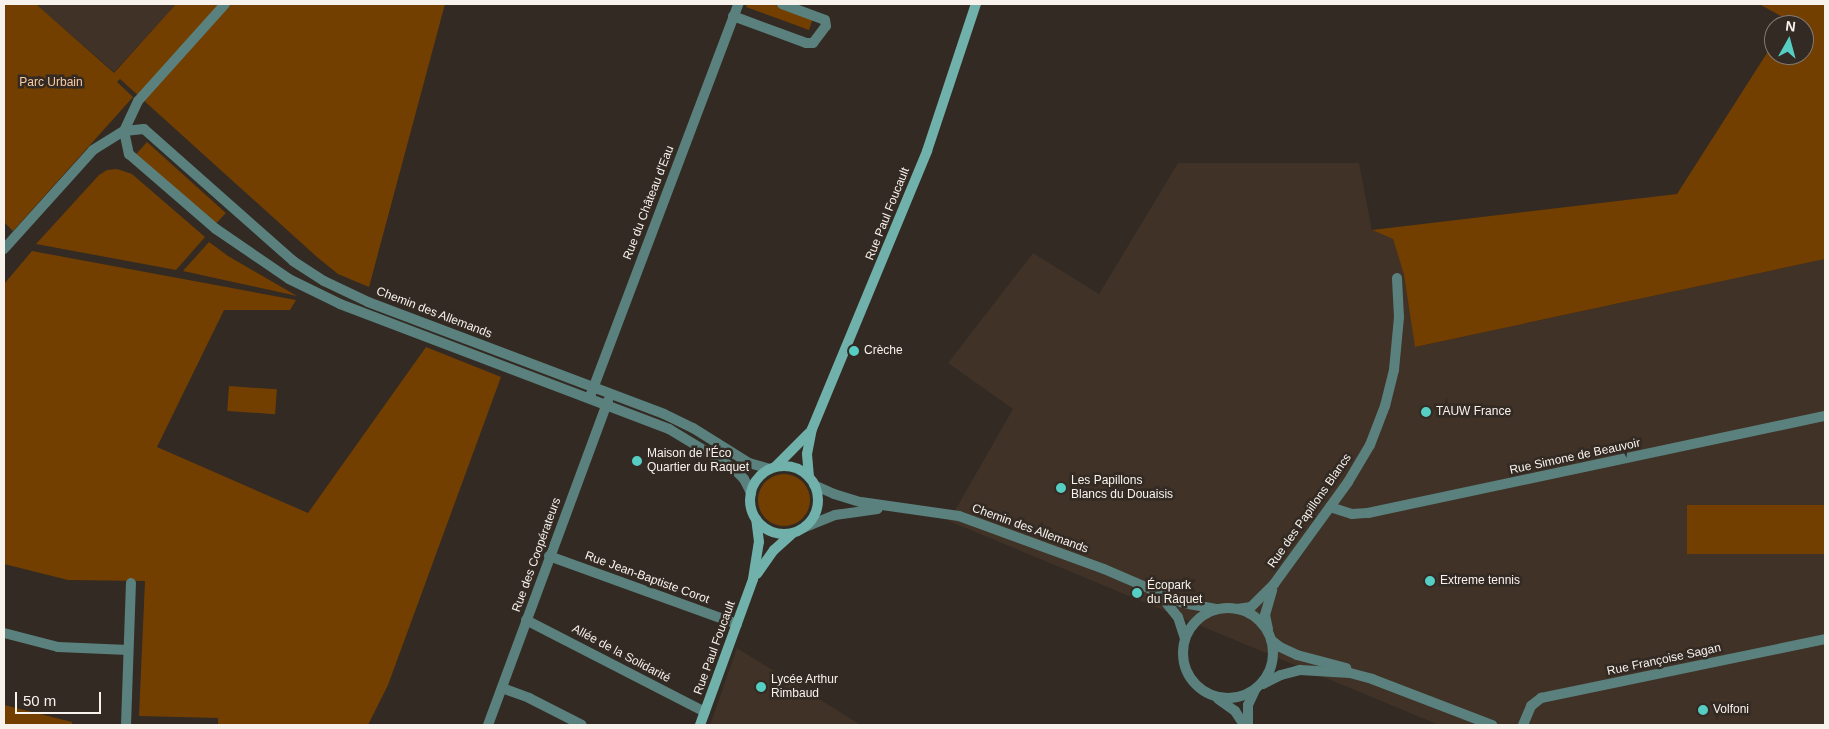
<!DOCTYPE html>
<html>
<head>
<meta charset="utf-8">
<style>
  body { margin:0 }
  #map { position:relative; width:1829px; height:729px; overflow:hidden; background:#322a23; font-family:Helvetica,sans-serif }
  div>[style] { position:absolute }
  .built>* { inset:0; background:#403226 }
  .green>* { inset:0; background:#723f00; transform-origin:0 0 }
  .round { border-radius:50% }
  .street>* { height:10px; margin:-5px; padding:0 5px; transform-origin:5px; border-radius:5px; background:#5a817d }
  .street>.ring { margin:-5px; padding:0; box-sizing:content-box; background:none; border:10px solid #5a817d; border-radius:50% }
  .secondary>* { height:10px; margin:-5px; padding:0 5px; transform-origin:5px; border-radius:5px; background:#71b1ab }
  .secondary>.ring { margin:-5px; padding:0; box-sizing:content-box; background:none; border:10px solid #71b1ab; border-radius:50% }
  .dots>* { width:14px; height:14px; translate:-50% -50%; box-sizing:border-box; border:2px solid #322a23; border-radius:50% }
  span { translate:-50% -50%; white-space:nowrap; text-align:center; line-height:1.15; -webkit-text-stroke:5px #322a23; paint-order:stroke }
  .park-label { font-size:12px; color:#fbcba2 }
  .street-label { font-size:12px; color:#f8f2ed }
  .poi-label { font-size:12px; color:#f8f2ed }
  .left { translate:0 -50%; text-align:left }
  .frame { position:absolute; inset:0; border:5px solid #f8f2ed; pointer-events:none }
  .north { position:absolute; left:1764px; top:15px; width:50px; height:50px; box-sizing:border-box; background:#322a23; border:1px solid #817a74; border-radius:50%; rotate:7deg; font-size:14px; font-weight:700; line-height:20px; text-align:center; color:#f8f2ed }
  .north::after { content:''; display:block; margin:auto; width:18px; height:22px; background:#56cec4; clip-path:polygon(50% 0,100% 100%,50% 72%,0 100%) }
  .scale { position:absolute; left:15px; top:692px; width:86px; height:22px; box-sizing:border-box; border:2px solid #f8f2ed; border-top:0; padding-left:6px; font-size:15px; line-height:18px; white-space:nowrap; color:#f8f2ed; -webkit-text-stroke:4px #322a23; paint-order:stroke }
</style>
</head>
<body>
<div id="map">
  <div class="built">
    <div style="clip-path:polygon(36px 4px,176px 4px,114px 72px)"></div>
    <div style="clip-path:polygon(1178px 163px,1359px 163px,1372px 230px,1393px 239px,1404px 275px,1416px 347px,1825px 259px,1825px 725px,1439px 725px,949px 521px,1013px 409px,948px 363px,1033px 253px,1099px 294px)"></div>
    <div style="clip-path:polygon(737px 648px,861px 725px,710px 725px)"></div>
  </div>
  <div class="green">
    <div style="clip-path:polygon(4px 4px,36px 4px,114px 73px,176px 4px,445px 4px,369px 287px,338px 274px,317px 257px,120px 79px,117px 82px,133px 97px,13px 231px,4px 222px)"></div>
    <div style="clip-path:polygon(747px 4px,773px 4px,813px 18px,809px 30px,746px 7px)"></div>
    <div style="clip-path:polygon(1759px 4px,1825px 4px,1825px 259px,1415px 347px,1404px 275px,1393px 239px,1372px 230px,1677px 194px,1774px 42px,1774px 55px,1804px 55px,1804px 25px,1785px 25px,1788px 20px)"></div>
    <div style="left:147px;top:142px;width:106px;height:16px;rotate:42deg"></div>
    <div style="clip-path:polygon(117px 169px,132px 174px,205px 237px,176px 270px,36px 244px,99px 175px,107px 170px)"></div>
    <div style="clip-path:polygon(209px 242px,228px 256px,297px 296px,183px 271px)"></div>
    <div style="clip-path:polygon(32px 251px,296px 300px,290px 310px,224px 310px,157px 447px,308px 513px,426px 347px,501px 377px,388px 685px,368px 725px,218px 725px,218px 718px,139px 716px,145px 581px,68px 580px,4px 564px,4px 284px)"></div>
    <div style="left:229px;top:386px;width:48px;height:25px;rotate:4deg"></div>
    <div class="round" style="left:758px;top:474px;width:52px;height:52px"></div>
    <div style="left:1825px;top:505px;width:49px;height:138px;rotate:90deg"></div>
    <div style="clip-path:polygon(4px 705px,72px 722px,72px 725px,4px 725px)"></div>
  </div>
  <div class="street">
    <div style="left:733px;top:16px;width:78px;rotate:20.3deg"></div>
    <div style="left:806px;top:43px;width:7px"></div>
    <div style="left:813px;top:43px;width:21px;rotate:-53deg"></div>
    <div style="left:826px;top:26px;width:6px;rotate:-99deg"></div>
    <div style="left:825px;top:20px;width:46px;rotate:-159.6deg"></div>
    <div style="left:124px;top:131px;width:24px;rotate:78deg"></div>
    <div style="left:129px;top:154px;width:115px;rotate:40.8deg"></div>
    <div style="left:216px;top:229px;width:88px;rotate:34.4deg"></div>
    <div style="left:289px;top:279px;width:57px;rotate:26.1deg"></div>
    <div style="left:340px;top:304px;width:352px;rotate:20.8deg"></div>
    <div style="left:669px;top:429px;width:74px;rotate:31.1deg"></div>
    <div style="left:732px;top:467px;width:17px;rotate:45deg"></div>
    <div style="left:744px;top:479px;width:16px;rotate:63deg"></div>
    <div style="left:124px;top:131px;width:33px;rotate:-65deg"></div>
    <div style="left:138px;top:101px;width:130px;rotate:-48.1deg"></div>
    <div style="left:4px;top:249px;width:133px;rotate:-48deg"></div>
    <div style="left:93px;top:150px;width:36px;rotate:-32deg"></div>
    <div style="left:124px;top:131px;width:20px;rotate:-6deg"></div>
    <div style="left:144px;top:129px;width:199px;rotate:41.5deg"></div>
    <div style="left:293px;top:261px;width:37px;rotate:33deg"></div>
    <div style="left:324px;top:281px;width:49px;rotate:25.5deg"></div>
    <div style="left:368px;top:302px;width:316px;rotate:20.7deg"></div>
    <div style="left:664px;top:414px;width:32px;rotate:26deg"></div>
    <div style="left:693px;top:428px;width:66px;rotate:32deg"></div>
    <div style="left:749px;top:463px;width:22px;rotate:16deg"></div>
    <div style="left:591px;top:394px;width:417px;rotate:-69.3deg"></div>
    <div style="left:814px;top:485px;width:22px;rotate:24deg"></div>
    <div style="left:834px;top:494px;width:28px;rotate:17deg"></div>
    <div style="left:861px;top:502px;width:99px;rotate:8.1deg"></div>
    <div style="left:959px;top:516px;width:154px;rotate:20.1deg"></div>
    <div style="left:1104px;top:569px;width:86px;rotate:23.3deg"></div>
    <div style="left:1183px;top:603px;width:35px;rotate:10deg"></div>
    <div style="left:1330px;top:507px;width:23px;rotate:18deg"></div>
    <div style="left:1352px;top:514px;width:16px;rotate:-4deg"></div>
    <div style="left:1368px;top:513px;width:467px;rotate:-12deg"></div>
    <div style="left:805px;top:527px;width:32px;rotate:-22deg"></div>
    <div style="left:835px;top:515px;width:43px;rotate:-7.9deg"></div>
    <div style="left:549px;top:556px;width:200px;rotate:19.9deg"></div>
    <div style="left:1160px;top:595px;width:28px;rotate:51deg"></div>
    <div style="left:1178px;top:617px;width:23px;rotate:72deg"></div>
    <div class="ring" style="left:1183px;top:608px;width:80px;height:80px"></div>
    <div style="left:1237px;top:609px;width:14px;rotate:-8deg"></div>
    <div style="left:1251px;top:607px;width:33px;rotate:-45deg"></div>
    <div style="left:1274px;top:584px;width:126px;rotate:-54deg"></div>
    <div style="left:1348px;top:482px;width:43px;rotate:-59.3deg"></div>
    <div style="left:1370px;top:445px;width:42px;rotate:-69deg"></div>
    <div style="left:1385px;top:406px;width:37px;rotate:-76deg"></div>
    <div style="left:1394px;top:370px;width:53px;rotate:-84.6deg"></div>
    <div style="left:1399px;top:317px;width:39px;rotate:-93deg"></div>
    <div style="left:526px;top:620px;width:201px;rotate:27.2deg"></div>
    <div style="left:1268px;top:629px;width:14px;rotate:-102deg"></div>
    <div style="left:1265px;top:615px;width:26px;rotate:-74deg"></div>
    <div style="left:4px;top:633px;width:56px;rotate:14.5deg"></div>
    <div style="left:58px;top:647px;width:70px;rotate:2.5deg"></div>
    <div style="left:1271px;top:640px;width:11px;rotate:38deg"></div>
    <div style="left:1280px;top:647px;width:19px;rotate:25deg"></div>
    <div style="left:1297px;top:655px;width:51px;rotate:14.9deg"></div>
    <div style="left:1263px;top:684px;width:20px;rotate:-27deg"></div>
    <div style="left:1281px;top:675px;width:20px;rotate:-15deg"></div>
    <div style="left:1300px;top:670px;width:50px;rotate:3.4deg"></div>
    <div style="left:1350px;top:673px;width:23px;rotate:15deg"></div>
    <div style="left:1372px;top:679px;width:129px;rotate:21deg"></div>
    <div style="left:502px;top:688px;width:29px;rotate:20deg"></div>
    <div style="left:529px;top:698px;width:59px;rotate:27deg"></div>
    <div style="left:1218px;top:699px;width:21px;rotate:35deg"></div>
    <div style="left:1235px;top:711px;width:17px;rotate:57deg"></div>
    <div style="left:126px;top:725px;width:142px;rotate:-88deg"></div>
    <div style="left:488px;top:725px;width:346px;rotate:-69.7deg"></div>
    <div style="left:1248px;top:725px;width:20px;rotate:-90deg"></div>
    <div style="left:1248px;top:705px;width:17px;rotate:-65deg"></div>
    <div style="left:1523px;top:725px;width:21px;rotate:-67deg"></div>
    <div style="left:1531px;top:706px;width:13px;rotate:-39deg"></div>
    <div style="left:1541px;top:698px;width:290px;rotate:-11.7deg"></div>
  </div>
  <div class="secondary">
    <div class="ring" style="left:750px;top:466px;width:58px;height:58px"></div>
    <div style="left:775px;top:467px;width:48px;rotate:-45deg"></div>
    <div style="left:809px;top:477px;width:23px;rotate:-95deg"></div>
    <div style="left:807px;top:454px;width:25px;rotate:-79deg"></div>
    <div style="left:812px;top:429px;width:301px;rotate:-67.5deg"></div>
    <div style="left:927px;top:151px;width:155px;rotate:-71.6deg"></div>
    <div style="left:757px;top:574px;width:29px;rotate:-55deg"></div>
    <div style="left:774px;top:550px;width:25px;rotate:-42deg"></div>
    <div style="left:700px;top:725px;width:155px;rotate:-70deg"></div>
    <div style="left:753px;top:579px;width:37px;rotate:-81deg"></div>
    <div style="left:759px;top:542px;width:23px;rotate:-97deg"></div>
  </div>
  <div class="dots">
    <div style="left:854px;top:351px;background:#56cec4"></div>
    <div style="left:1426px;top:412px;background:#56cec4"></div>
    <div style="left:637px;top:461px;background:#56cec4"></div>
    <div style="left:1061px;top:488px;background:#56cec4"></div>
    <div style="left:1430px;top:581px;background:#56cec4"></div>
    <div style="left:1137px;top:593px;background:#56cec4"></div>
    <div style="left:761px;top:687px;background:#56cec4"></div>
    <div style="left:1703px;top:710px;background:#56cec4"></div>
  </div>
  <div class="park-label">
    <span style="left:51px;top:83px">Parc Urbain</span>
  </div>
  <div class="street-label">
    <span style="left:649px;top:203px;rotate:-69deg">Rue du Château d'Eau</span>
    <span style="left:888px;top:214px;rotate:-68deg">Rue Paul Foucault</span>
    <span style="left:434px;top:313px;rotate:21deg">Chemin des Allemands</span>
    <span style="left:1575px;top:457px;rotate:-12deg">Rue Simone de Beauvoir</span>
    <span style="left:1310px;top:511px;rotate:-55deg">Rue des Papillons Blancs</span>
    <span style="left:1030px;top:529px;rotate:20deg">Chemin des Allemands</span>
    <span style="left:537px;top:555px;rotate:-70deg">Rue des Coopérateurs</span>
    <span style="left:647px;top:578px;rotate:20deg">Rue Jean-Baptiste Corot</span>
    <span style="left:715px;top:648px;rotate:-70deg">Rue Paul Foucault</span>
    <span style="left:621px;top:654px;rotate:28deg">Allée de la Solidarité</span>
    <span style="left:1664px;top:660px;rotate:-12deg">Rue Françoise Sagan</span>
  </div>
  <div class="poi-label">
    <span class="left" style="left:864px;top:351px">Crèche</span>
    <span class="left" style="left:1436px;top:412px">TAUW France</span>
    <span class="left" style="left:647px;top:461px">Maison de l'Éco<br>Quartier du Raquet</span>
    <span class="left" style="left:1071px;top:488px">Les Papillons<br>Blancs du Douaisis</span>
    <span class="left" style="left:1440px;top:581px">Extreme tennis</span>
    <span class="left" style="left:1147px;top:593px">Écopark<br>du Râquet</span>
    <span class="left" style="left:771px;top:687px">Lycée Arthur<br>Rimbaud</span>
    <span class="left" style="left:1713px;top:710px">Volfoni</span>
  </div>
  <div class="frame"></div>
  <div class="north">N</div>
  <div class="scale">50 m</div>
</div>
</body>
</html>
